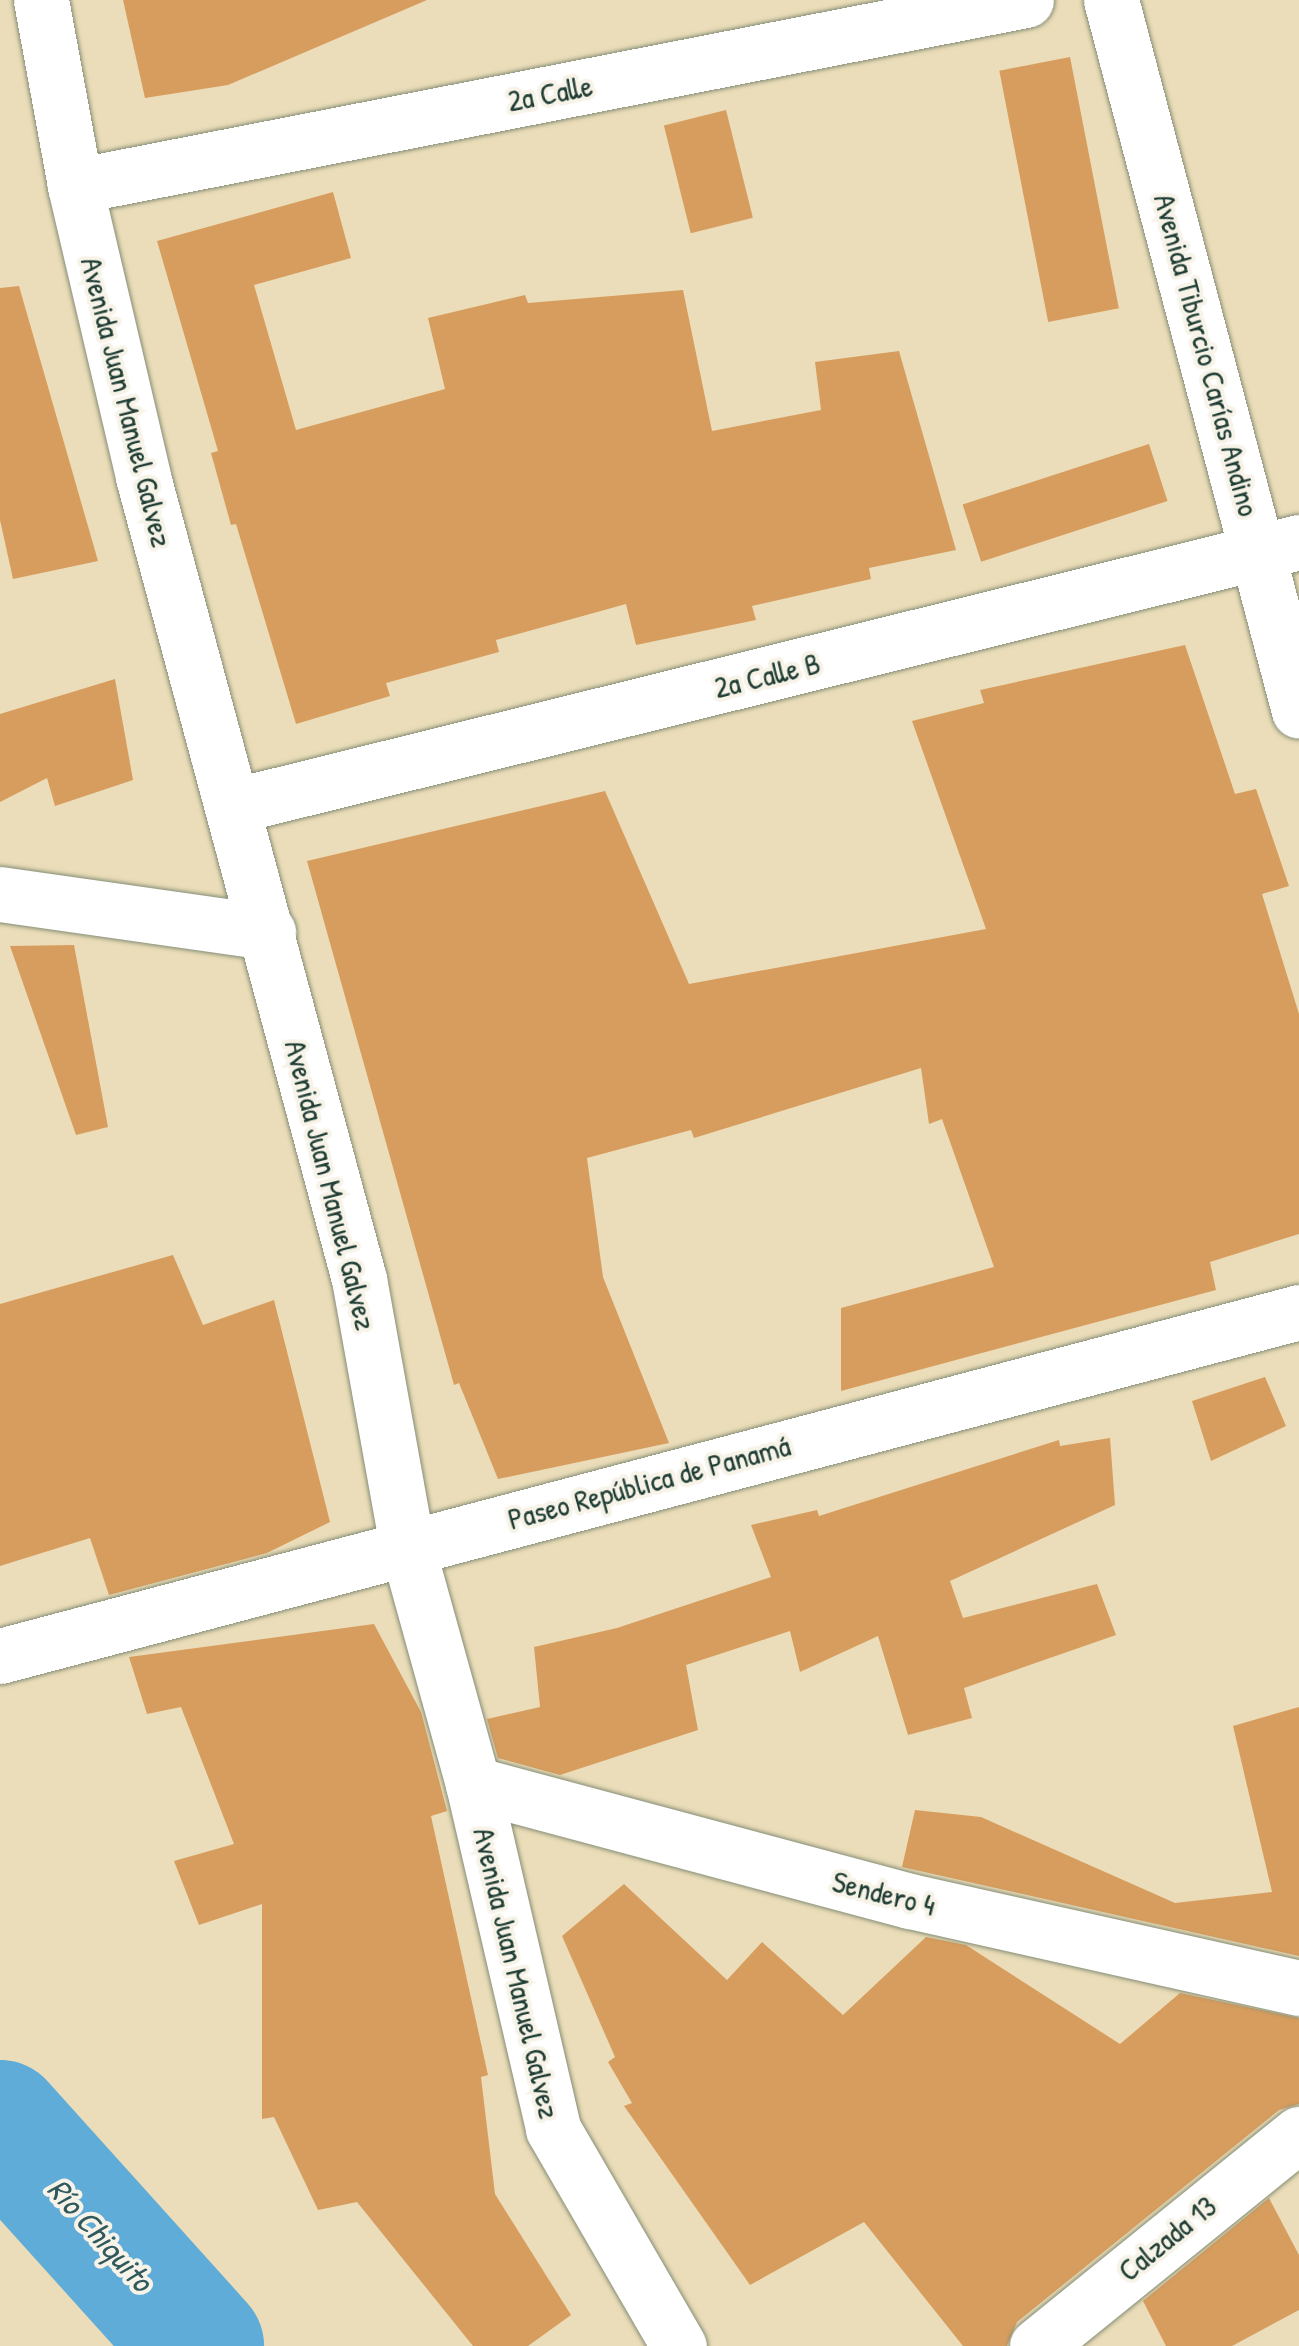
<!DOCTYPE html>
<html>
<head>
<meta charset="utf-8">
<style>
  body { margin:0 }
  #map { position:relative; width:1299px; height:2346px; overflow:hidden; background:#ebddb9; font-family:"Patrick Hand",sans-serif }
  div>[style] { position:absolute }
  .river>* { height:128px; margin:-64px; padding:0 64px; transform-origin:64px; border-radius:64px; background:#5eacd7 }
  .building>* { inset:0; background:#d79d5e; transform-origin:0 0 }
  .roads { filter:drop-shadow(0 0 2px #858d76) drop-shadow(0 0 2px #858d76) }
  .minor>* { height:55px; margin:-27.5px; padding:0 27.5px; transform-origin:27.5px; border-radius:27.5px; background:#fff }
  span { translate:-50% -50%; white-space:nowrap; text-align:center; line-height:1.15; -webkit-text-stroke:8px #f7f3e8; paint-order:stroke }
  .street-label { font-size:30px; color:#1f3d34 }
  .water-label { font-size:32px; color:#2f595d; font-style:italic }
</style>
</head>
<body>
<div id="map">
  <div class="river">
    <div style="left:0;top:2124px;width:299px;rotate:48deg"></div>
  </div>
  <div class="building">
    <div style="clip-path:polygon(123px 0,427px 0,228px 85px,145px 98px)"></div>
    <div style="left:1070px;top:57px;width:256px;height:72px;rotate:79deg"></div>
    <div style="left:726px;top:110px;width:111px;height:64px;rotate:76deg"></div>
    <div style="clip-path:polygon(333px 192px,351px 258px,254px 285px,296px 430px,445px 389px,428px 318px,525px 295px,528px 303px,683px 290px,712px 431px,821px 410px,815px 362px,899px 351px,956px 550px,869px 568px,871px 579px,752px 606px,756px 620px,636px 645px,626px 604px,496px 640px,499px 652px,386px 683px,390px 696px,296px 724px,236px 524px,231px 525px,211px 453px,218px 451px,157px 241px)"></div>
    <div style="clip-path:polygon(19px 286px,98px 561px,13px 579px,0 520px,0 288px)"></div>
    <div style="left:1149px;top:444px;width:60px;height:196px;rotate:72deg"></div>
    <div style="clip-path:polygon(1185px 645px,1235px 794px,1256px 789px,1289px 886px,1262px 894px,1299px 1014px,1299px 1234px,1210px 1262px,1216px 1290px,841px 1391px,841px 1308px,994px 1267px,942px 1119px,929px 1124px,921px 1068px,694px 1138px,691px 1130px,587px 1158px,603px 1277px,669px 1443px,498px 1479px,459px 1383px,454px 1385px,307px 861px,605px 791px,689px 984px,986px 929px,912px 721px,984px 703px,980px 690px)"></div>
    <div style="clip-path:polygon(115px 679px,133px 780px,55px 806px,47px 778px,0 802px,0 714px)"></div>
    <div style="clip-path:polygon(74px 945px,108px 1127px,76px 1135px,10px 946px)"></div>
    <div style="clip-path:polygon(173px 1255px,203px 1325px,274px 1300px,330px 1522px,267px 1553px,109px 1595px,90px 1538px,0 1566px,0 1304px)"></div>
    <div style="clip-path:polygon(1265px 1377px,1286px 1426px,1211px 1461px,1192px 1401px)"></div>
    <div style="clip-path:polygon(1110px 1438px,1115px 1505px,950px 1581px,963px 1618px,1097px 1584px,1116px 1635px,964px 1688px,972px 1718px,908px 1735px,878px 1636px,800px 1672px,790px 1631px,686px 1665px,698px 1730px,560px 1775px,498px 1758px,487px 1719px,540px 1707px,534px 1647px,617px 1628px,771px 1577px,751px 1525px,817px 1510px,819px 1516px,1059px 1440px,1060px 1446px)"></div>
    <div style="clip-path:polygon(374px 1624px,421px 1712px,447px 1811px,431px 1816px,488px 2075px,481px 2077px,495px 2194px,571px 2315px,528px 2346px,473px 2346px,357px 2202px,318px 2210px,274px 2117px,262px 2119px,262px 1904px,199px 1925px,174px 1861px,234px 1844px,181px 1707px,147px 1714px,129px 1657px)"></div>
    <div style="clip-path:polygon(1299px 1707px,1299px 1956px,902px 1867px,915px 1810px,981px 1817px,1175px 1903px,1272px 1892px,1233px 1726px)"></div>
    <div style="clip-path:polygon(624px 1884px,727px 1980px,762px 1942px,843px 2015px,926px 1937px,966px 1945px,1120px 2044px,1180px 1993px,1299px 2018px,1299px 2104px,1279px 2110px,1017px 2322px,1007px 2346px,963px 2346px,864px 2222px,750px 2285px,624px 2106px,632px 2103px,608px 2062px,615px 2057px,562px 1936px)"></div>
    <div style="clip-path:polygon(1269px 2198px,1299px 2255px,1299px 2310px,1232px 2346px,1166px 2346px,1143px 2301px)"></div>
  </div>
  <div class="roads">
    <div class="minor">
      <div style="left:41px;top:0;width:189px;rotate:79.6deg"></div>
      <div style="left:75px;top:186px;width:299px;rotate:76.8deg"></div>
      <div style="left:143px;top:477px;width:831px;rotate:74.93deg"></div>
      <div style="left:359px;top:1279px;width:271px;rotate:79.8deg"></div>
      <div style="left:407px;top:1546px;width:247px;rotate:74.5deg"></div>
      <div style="left:473px;top:1784px;width:354px;rotate:76.9deg"></div>
      <div style="left:553px;top:2129px;width:251px;rotate:59.9deg"></div>
      <div style="left:1111px;top:0;width:735px;rotate:75.19deg"></div>
      <div style="left:75px;top:186px;width:969px;rotate:-11.07deg"></div>
      <div style="left:233px;top:806px;width:1098px;rotate:-13.91deg"></div>
      <div style="left:0;top:894px;width:271px;rotate:8.1deg"></div>
      <div style="left:0;top:1656px;width:1344px;rotate:-14.83deg"></div>
      <div style="left:473px;top:1784px;width:452px;rotate:15deg"></div>
      <div style="left:910px;top:1901px;width:399px;rotate:12.6deg"></div>
      <div style="left:1037px;top:2346px;width:337px;rotate:-39deg"></div>
    </div>
  </div>
  <div class="street-label">
    <span style="left:550px;top:93px;rotate:-11deg">2a Calle</span>
    <span style="left:1207px;top:355px;rotate:75deg">Avenida Tiburcio Carías Andino</span>
    <span style="left:127px;top:402px;rotate:76deg">Avenida Juan Manuel Galvez</span>
    <span style="left:767px;top:675px;rotate:-14deg">2a Calle B</span>
    <span style="left:331px;top:1185px;rotate:76deg">Avenida Juan Manuel Galvez</span>
    <span style="left:649px;top:1482px;rotate:-15deg">Paseo República de Panamá</span>
    <span style="left:884px;top:1893px;rotate:14deg">Sendero 4</span>
    <span style="left:517px;top:1973px;rotate:77deg">Avenida Juan Manuel Galvez</span>
    <span style="left:1167px;top:2238px;rotate:-39deg">Calzada 13</span>
  </div>
  <div class="water-label">
    <span style="left:100px;top:2235px;rotate:48deg">Río Chiquito</span>
  </div>
</div>
</body>
</html>
